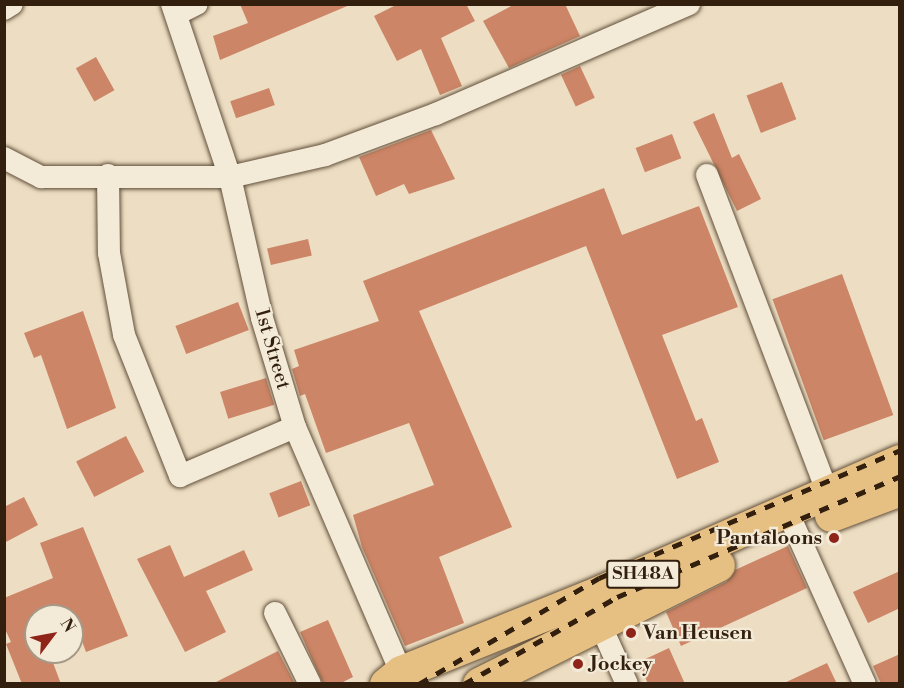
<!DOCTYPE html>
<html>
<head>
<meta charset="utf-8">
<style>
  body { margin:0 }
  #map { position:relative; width:904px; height:688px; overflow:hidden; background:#eddec3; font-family:"Libre Bodoni",serif }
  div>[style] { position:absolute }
  .building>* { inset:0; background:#cc8566; transform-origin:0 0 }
  .roads { filter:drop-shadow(0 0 2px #614f3a) drop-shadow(0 0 2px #614f3a) }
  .street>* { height:22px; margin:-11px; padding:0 11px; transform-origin:11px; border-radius:11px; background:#f3ead8 }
  .primary>* { height:33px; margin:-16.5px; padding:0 16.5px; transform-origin:16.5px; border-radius:16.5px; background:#e6bf82 }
  .rail>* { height:4.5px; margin-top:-2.25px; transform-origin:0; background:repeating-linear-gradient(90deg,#321f0d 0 10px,transparent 0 20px) }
  .dots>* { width:16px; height:16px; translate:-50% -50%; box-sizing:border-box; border:3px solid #f3ead8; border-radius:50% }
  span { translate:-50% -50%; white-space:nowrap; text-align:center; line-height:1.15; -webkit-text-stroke:4.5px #f3ead8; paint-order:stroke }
  .shield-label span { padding:2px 4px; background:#f3ead8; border:2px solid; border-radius:4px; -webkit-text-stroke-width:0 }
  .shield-label { font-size:18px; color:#321f0d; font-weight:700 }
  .street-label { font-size:20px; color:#321f0d }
  .poi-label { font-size:20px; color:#321f0d; font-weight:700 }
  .right { translate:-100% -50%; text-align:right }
  .left { translate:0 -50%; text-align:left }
  .frame { position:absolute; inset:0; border:6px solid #321f0d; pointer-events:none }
  .north { position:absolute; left:24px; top:604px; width:60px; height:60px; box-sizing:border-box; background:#f3ead8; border:2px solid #a69987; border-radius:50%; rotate:58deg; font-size:16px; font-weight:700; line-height:24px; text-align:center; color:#321f0d }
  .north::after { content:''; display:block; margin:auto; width:21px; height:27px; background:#8f2418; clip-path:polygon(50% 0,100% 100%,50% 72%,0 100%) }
</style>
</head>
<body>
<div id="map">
  <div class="building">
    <div style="clip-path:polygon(240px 4px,352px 4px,220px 60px,213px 36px,248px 23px)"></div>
    <div style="clip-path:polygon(398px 4px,466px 4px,475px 21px,441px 38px,462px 86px,440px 95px,421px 49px,397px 61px,374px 16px)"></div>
    <div style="clip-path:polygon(515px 4px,565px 4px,580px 36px,509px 68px,483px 21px)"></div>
    <div style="left:96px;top:57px;width:38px;height:23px;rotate:61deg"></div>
    <div style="left:580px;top:66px;width:35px;height:21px;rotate:65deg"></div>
    <div style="left:782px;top:82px;width:40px;height:38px;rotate:69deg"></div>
    <div style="left:269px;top:88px;width:18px;height:41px;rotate:71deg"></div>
    <div style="clip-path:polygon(714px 113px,732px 158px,739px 154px,761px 199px,737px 211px,693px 122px)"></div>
    <div style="clip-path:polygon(431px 130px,455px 179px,409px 194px,404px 184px,376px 196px,359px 157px)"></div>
    <div style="left:672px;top:134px;width:26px;height:39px;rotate:69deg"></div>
    <div style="clip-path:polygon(604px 188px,622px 235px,699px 206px,738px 307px,662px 335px,696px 421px,702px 418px,719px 462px,677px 479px,586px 246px,419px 311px,512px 527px,439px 557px,464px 623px,405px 646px,362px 547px,353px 515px,434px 485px,409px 423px,326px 453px,305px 394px,300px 396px,292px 369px,299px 366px,294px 350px,379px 321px,363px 281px)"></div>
    <div style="left:308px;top:239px;width:17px;height:42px;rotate:77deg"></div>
    <div style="left:842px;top:274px;width:150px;height:74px;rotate:70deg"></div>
    <div style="left:238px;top:302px;width:30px;height:67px;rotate:69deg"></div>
    <div style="clip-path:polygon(83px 311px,116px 408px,67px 429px,41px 355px,34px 358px,24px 333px)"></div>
    <div style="left:266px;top:378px;width:28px;height:48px;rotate:73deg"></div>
    <div style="left:126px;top:436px;width:40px;height:56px;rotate:63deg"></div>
    <div style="left:301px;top:481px;width:26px;height:34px;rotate:69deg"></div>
    <div style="clip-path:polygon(24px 497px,38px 525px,4px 543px,4px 507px)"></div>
    <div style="clip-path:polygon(83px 527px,128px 636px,86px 652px,70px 609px,36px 616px,36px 652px,49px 652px,61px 684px,22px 684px,6px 644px,11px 642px,4px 627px,4px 598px,53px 578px,40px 543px)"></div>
    <div style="clip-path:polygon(170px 545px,184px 577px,244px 550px,253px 570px,206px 591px,226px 632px,185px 652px,137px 559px)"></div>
    <div style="clip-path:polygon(788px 546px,807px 588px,681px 646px,666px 612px,726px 582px,735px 570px)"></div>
    <div style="clip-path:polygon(900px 571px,900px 608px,868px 623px,853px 592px)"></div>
    <div style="clip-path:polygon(328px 620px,353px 677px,339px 684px,323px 684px,300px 632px)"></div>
    <div style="clip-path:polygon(669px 648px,685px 684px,648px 684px,639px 662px)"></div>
    <div style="clip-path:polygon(278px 651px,295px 684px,212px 684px)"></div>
    <div style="clip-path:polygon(900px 654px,900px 684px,881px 684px,873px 666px)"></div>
    <div style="clip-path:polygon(827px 663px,837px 684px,782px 684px)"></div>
  </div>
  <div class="roads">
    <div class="street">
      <div style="left:172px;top:4px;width:182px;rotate:71.5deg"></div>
      <div style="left:230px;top:177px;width:145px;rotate:77.2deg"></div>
      <div style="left:262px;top:318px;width:114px;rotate:73.2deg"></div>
      <div style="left:295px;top:427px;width:267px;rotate:66.6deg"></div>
      <div style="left:401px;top:672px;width:12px;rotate:85deg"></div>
      <div style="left:4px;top:9px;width:9px;rotate:-32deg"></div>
      <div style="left:177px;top:14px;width:22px;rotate:-27deg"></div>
      <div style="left:4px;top:158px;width:42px;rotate:27.2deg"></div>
      <div style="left:41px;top:177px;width:189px"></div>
      <div style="left:230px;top:177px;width:98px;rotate:-13deg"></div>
      <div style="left:325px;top:155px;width:118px;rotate:-20.3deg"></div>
      <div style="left:436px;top:114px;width:276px;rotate:-23.5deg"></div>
      <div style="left:108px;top:175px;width:78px;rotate:89.3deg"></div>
      <div style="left:109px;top:253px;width:83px;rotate:79.6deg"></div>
      <div style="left:124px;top:335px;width:152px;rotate:68.3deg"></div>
      <div style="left:180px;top:476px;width:125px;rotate:-23.1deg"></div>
      <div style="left:707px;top:175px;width:341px;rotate:69.2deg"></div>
      <div style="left:788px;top:513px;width:188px;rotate:65.8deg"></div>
      <div style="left:275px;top:613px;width:79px;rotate:63.8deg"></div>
      <div style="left:599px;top:622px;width:68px;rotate:65.7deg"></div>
    </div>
    <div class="primary">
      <div style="left:831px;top:515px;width:74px;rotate:-20.6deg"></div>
      <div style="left:386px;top:684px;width:19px;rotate:-39deg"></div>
      <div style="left:401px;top:672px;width:201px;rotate:-21.9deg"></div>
      <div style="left:588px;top:597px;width:340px;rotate:-23.6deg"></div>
      <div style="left:479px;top:684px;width:267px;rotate:-26.5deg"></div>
    </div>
  </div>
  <div class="rail">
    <div style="left:419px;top:684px;width:209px;rotate:-30.5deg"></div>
    <div style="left:599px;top:578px;width:327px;rotate:-23deg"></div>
    <div style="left:464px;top:684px;width:176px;rotate:-29.6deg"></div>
    <div style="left:617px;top:597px;width:308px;rotate:-23.1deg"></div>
  </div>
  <div class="dots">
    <div style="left:834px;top:538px;background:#8f2418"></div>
    <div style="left:631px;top:633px;background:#8f2418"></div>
    <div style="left:578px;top:664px;background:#8f2418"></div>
  </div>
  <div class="shield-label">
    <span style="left:643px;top:574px">SH48A</span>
  </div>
  <div class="street-label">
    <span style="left:272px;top:349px;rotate:74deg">1st Street</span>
  </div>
  <div class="poi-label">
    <span class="right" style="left:822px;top:538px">Pantaloons</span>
    <span class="left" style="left:643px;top:633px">Van Heusen</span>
    <span class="left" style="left:590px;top:664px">Jockey</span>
  </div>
  <div class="frame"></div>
  <div class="north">N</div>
</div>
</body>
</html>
